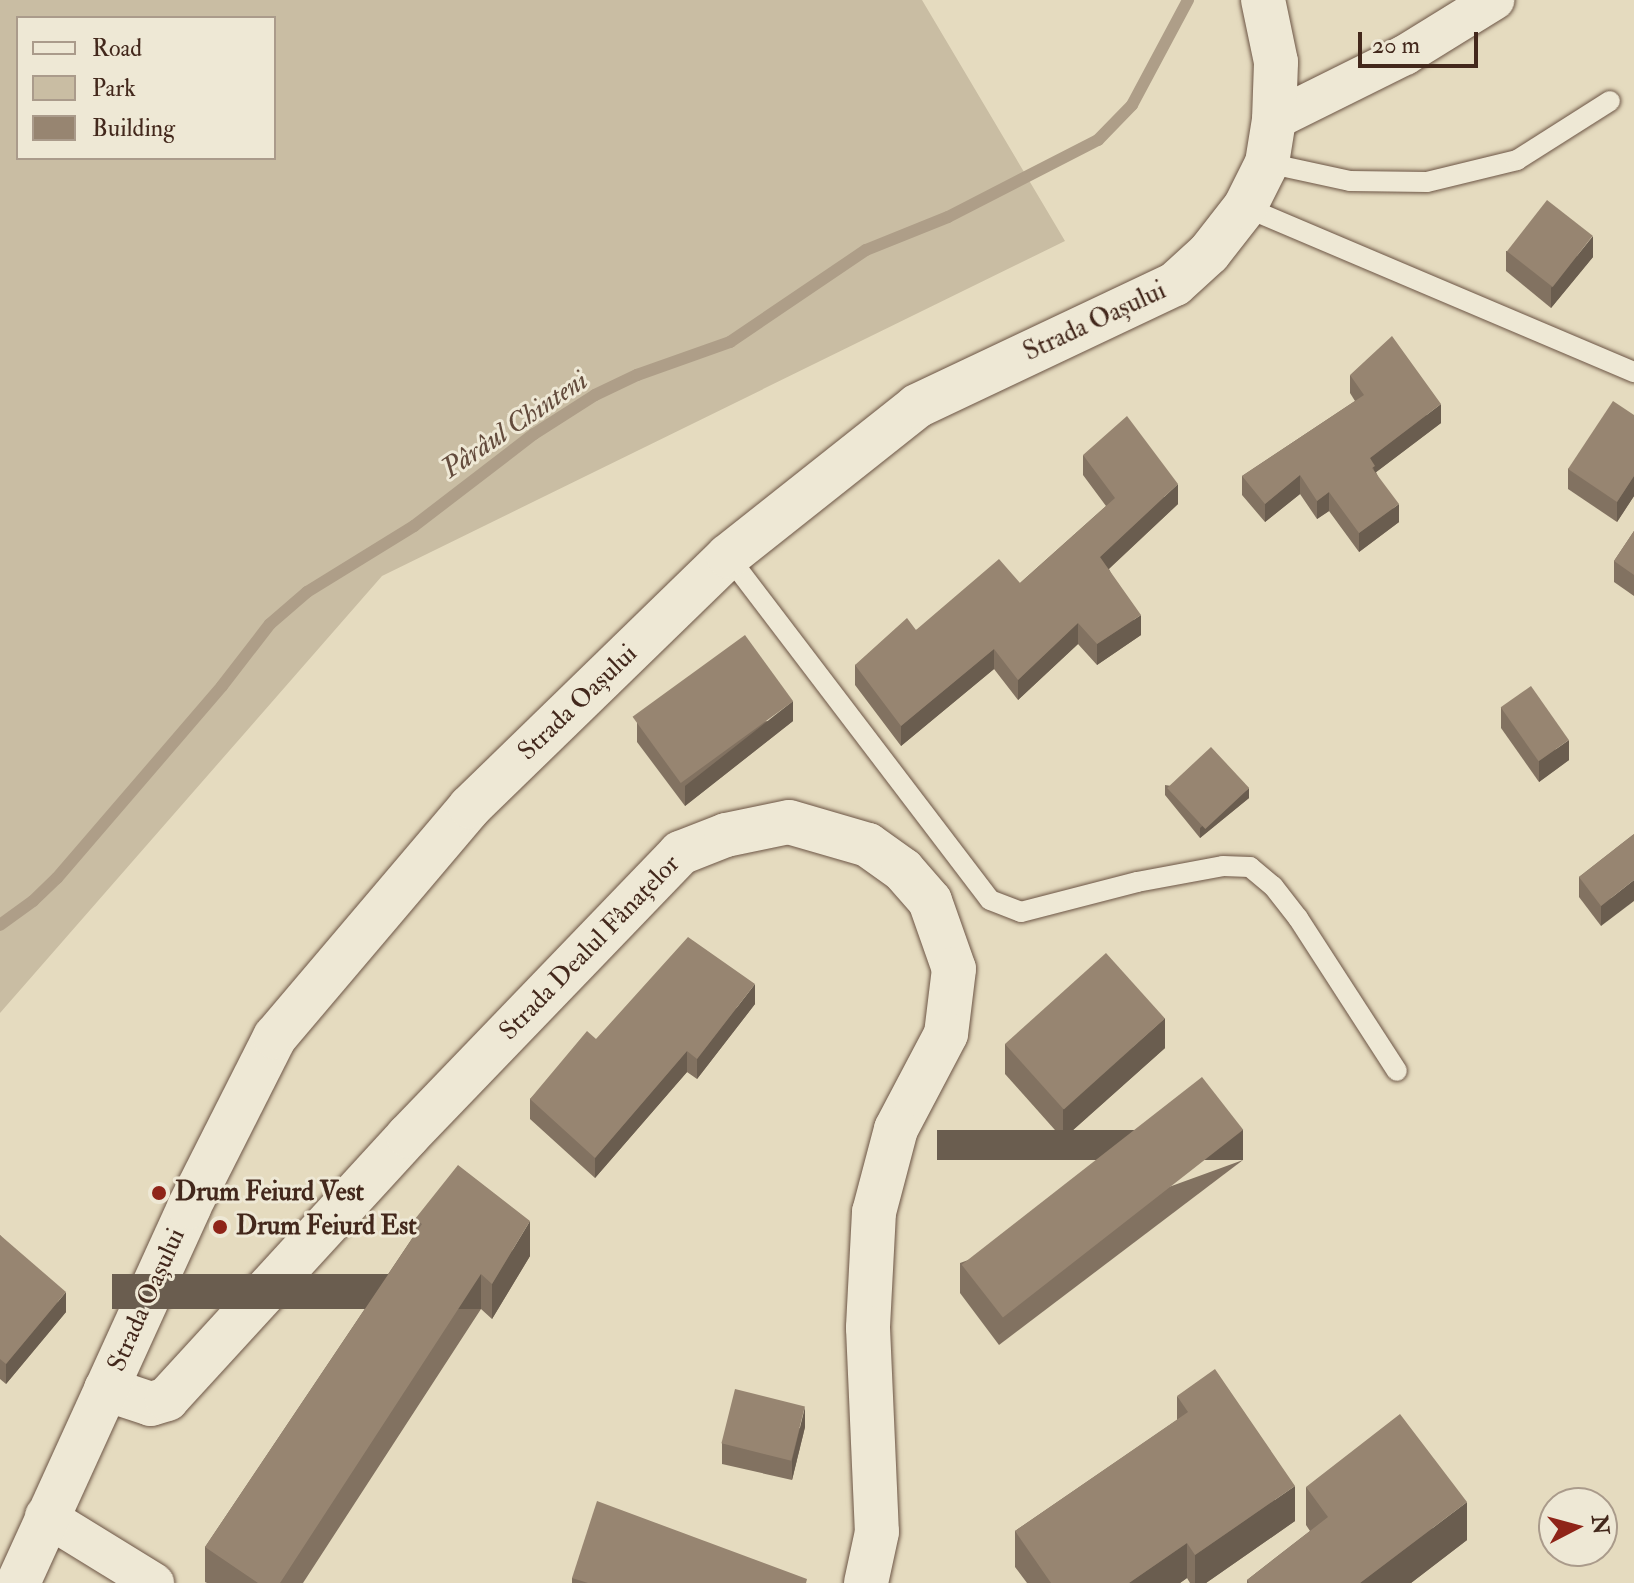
<!DOCTYPE html>
<html>
<head>
<meta charset="utf-8">
<style>
  body { margin:0 }
  #map { position:relative; width:1634px; height:1583px; overflow:hidden; background:#e5dbbf; font-family:"IM FELL Double Pica",serif }
  div>[style] { position:absolute }
  .green>* { inset:0; background:#c9bda3 }
  .stream>* { height:12px; margin:-6px; padding:0 6px; transform-origin:6px; border-radius:6px; background:#ae9e88 }
  .roads { filter:drop-shadow(0 0 2px #6c5545) drop-shadow(0 0 2px #6c5545) }
  .service>* { height:20px; margin:-10px; padding:0 10px; transform-origin:10px; border-radius:10px; background:#eee8d5 }
  .minor>* { height:40px; margin:-20px; padding:0 20px; transform-origin:20px; border-radius:20px; background:#eee8d5 }
  .secondary>* { height:44px; margin:-22px; padding:0 22px; transform-origin:22px; border-radius:22px; background:#eee8d5 }
  .wall>* { inset:0; background:#827261 }
  .shaded-wall>* { inset:0; background:#6a5d4f; transform-origin:0 0 }
  .building>* { inset:0; background:#978571; transform-origin:0 0 }
  .dots>* { width:22px; height:22px; translate:-50% -50%; box-sizing:border-box; border:4px solid #eee8d5; border-radius:50% }
  span { translate:-50% -50%; white-space:nowrap; text-align:center; line-height:1.15; -webkit-text-stroke:6px #eee8d5; paint-order:stroke }
  .street-label { font-size:26px; color:#43281c }
  .poi-label { font-size:26px; color:#43281c; font-weight:700 }
  .left { translate:0 -50%; text-align:left }
  .water-label { font-size:28px; color:#634b3c; font-style:italic }
  .legend { position:absolute; left:16px; top:16px; width:260px; height:144px; box-sizing:border-box; background:#eee8d5; border:2px solid #aa9b8b; margin:0; padding:10px 14px; list-style:none; font-size:24px; color:#43281c }
  .legend li { display:flex; align-items:center; gap:16px; height:40px }
  .legend b { width:40px; border:2px solid #aa9b8b }
  .north { position:absolute; left:1538px; top:1487px; width:80px; height:80px; box-sizing:border-box; background:#eee8d5; border:2px solid #aa9b8b; border-radius:50%; rotate:84deg; font-size:22px; font-weight:700; line-height:32px; text-align:center; color:#43281c }
  .north::after { content:''; display:block; margin:auto; width:28px; height:36px; background:#8f2418; clip-path:polygon(50% 0,100% 100%,50% 72%,0 100%) }
  .scale { position:absolute; left:1358px; top:32px; width:120px; height:36px; box-sizing:border-box; border:4px solid #43281c; border-top:0; padding-left:10px; font-size:24px; line-height:28px; white-space:nowrap; color:#43281c; -webkit-text-stroke:6px #eee8d5; paint-order:stroke }
</style>
</head>
<body>
<div id="map">
  <div class="green">
    <div style="clip-path:polygon(evenodd,0 0,922px 0,1065px 241px,382px 576px,0 1013px,0 0,18px 18px,274px 18px,274px 158px,18px 158px,18px 18px)"></div>
  </div>
  <div class="stream">
    <div style="left:0;top:925px;width:41px;rotate:-36deg"></div>
    <div style="left:33px;top:901px;width:33px;rotate:-44deg"></div>
    <div style="left:57px;top:878px;width:253px;rotate:-49.3deg"></div>
    <div style="left:222px;top:686px;width:78px;rotate:-52.3deg"></div>
    <div style="left:270px;top:624px;width:49px;rotate:-40.9deg"></div>
    <div style="left:307px;top:592px;width:126px;rotate:-31.7deg"></div>
    <div style="left:414px;top:526px;width:151px;rotate:-37.5deg"></div>
    <div style="left:534px;top:434px;width:72px;rotate:-32.6deg"></div>
    <div style="left:595px;top:395px;width:47px;rotate:-25.5deg"></div>
    <div style="left:637px;top:375px;width:99px;rotate:-19.5deg"></div>
    <div style="left:730px;top:342px;width:164px;rotate:-34.1deg"></div>
    <div style="left:866px;top:250px;width:88px;rotate:-21.9deg"></div>
    <div style="left:948px;top:217px;width:169px;rotate:-27.2deg"></div>
    <div style="left:1098px;top:140px;width:49px;rotate:-45.8deg"></div>
    <div style="left:1132px;top:105px;width:119px;rotate:-61.9deg"></div>
  </div>
  <div class="roads">
    <div class="service">
      <div style="left:1267px;top:163px;width:85px;rotate:12.2deg"></div>
      <div style="left:1350px;top:181px;width:77px;rotate:0.7deg"></div>
      <div style="left:1427px;top:182px;width:93px;rotate:-13.7deg"></div>
      <div style="left:1517px;top:160px;width:110px;rotate:-32.4deg"></div>
      <div style="left:1245px;top:207px;width:423px;rotate:23deg"></div>
      <div style="left:728px;top:556px;width:432px;rotate:52.7deg"></div>
      <div style="left:990px;top:900px;width:33px;rotate:21deg"></div>
      <div style="left:1021px;top:912px;width:120px;rotate:-14.5deg"></div>
      <div style="left:1137px;top:882px;width:87px;rotate:-10.5deg"></div>
      <div style="left:1223px;top:866px;width:27px;rotate:2deg"></div>
      <div style="left:1250px;top:867px;width:30px;rotate:40deg"></div>
      <div style="left:1273px;top:886px;width:41px;rotate:52deg"></div>
      <div style="left:1298px;top:918px;width:182px;rotate:57.1deg"></div>
    </div>
    <div class="minor">
      <div style="left:1274px;top:120px;width:146px;rotate:-26.4deg"></div>
      <div style="left:1405px;top:55px;width:105px;rotate:-31.7deg"></div>
      <div style="left:45px;top:1516px;width:128px;rotate:31.6deg"></div>
    </div>
    <div class="secondary">
      <div style="left:106px;top:1389px;width:47px;rotate:18.4deg"></div>
      <div style="left:151px;top:1404px;width:17px;rotate:-17deg"></div>
      <div style="left:167px;top:1399px;width:357px;rotate:-47.5deg"></div>
      <div style="left:408px;top:1136px;width:393px;rotate:-46.1deg"></div>
      <div style="left:680px;top:853px;width:49px;rotate:-21.4deg"></div>
      <div style="left:726px;top:835px;width:64px;rotate:-11.7deg"></div>
      <div style="left:789px;top:822px;width:82px;rotate:16.2deg"></div>
      <div style="left:868px;top:845px;width:43px;rotate:35.5deg"></div>
      <div style="left:903px;top:870px;width:41px;rotate:48.9deg"></div>
      <div style="left:930px;top:901px;width:72px;rotate:70.6deg"></div>
      <div style="left:954px;top:969px;width:65px;rotate:97deg"></div>
      <div style="left:946px;top:1034px;width:107px;rotate:117.8deg"></div>
      <div style="left:896px;top:1129px;width:86px;rotate:104.8deg"></div>
      <div style="left:874px;top:1212px;width:116px;rotate:93deg"></div>
      <div style="left:868px;top:1328px;width:204px;rotate:87.5deg"></div>
      <div style="left:877px;top:1532px;width:52px;rotate:102.2deg"></div>
      <div style="left:18px;top:1583px;width:413px;rotate:-65.5deg"></div>
      <div style="left:189px;top:1207px;width:191px;rotate:-63.2deg"></div>
      <div style="left:275px;top:1037px;width:302px;rotate:-49.7deg"></div>
      <div style="left:470px;top:807px;width:360px;rotate:-44.2deg"></div>
      <div style="left:728px;top:556px;width:241px;rotate:-38.4deg"></div>
      <div style="left:917px;top:406px;width:285px;rotate:-25.3deg"></div>
      <div style="left:1175px;top:284px;width:46px;rotate:-42.4deg"></div>
      <div style="left:1209px;top:253px;width:58px;rotate:-52deg"></div>
      <div style="left:1245px;top:207px;width:49px;rotate:-63.4deg"></div>
      <div style="left:1267px;top:163px;width:44px;rotate:-80.8deg"></div>
      <div style="left:1274px;top:120px;width:58px;rotate:-88deg"></div>
      <div style="left:1276px;top:62px;width:63px;rotate:-101.8deg"></div>
    </div>
  </div>
  <div class="wall">
    <div style="clip-path:polygon(1506px 251px,1593px 257px,1551px 308px,1506px 271px)"></div>
    <div style="clip-path:polygon(1350px 375px,1441px 423px,1376px 472px,1399px 522px,1359px 552px,1329px 511px,1317px 519px,1300px 494px,1265px 522px,1242px 495px,1242px 476px,1355px 401px,1350px 393px)"></div>
    <div style="clip-path:polygon(1634px 415px,1634px 496px,1617px 522px,1568px 489px,1568px 469px)"></div>
    <div style="clip-path:polygon(1083px 455px,1178px 504px,1109px 569px,1141px 635px,1097px 665px,1078px 644px,1018px 700px,994px 669px,901px 746px,855px 685px,855px 665px,916px 630px,1020px 583px,1106px 506px,1083px 475px)"></div>
    <div style="clip-path:polygon(1634px 531px,1634px 596px,1614px 582px,1614px 561px)"></div>
    <div style="clip-path:polygon(1501px 707px,1569px 760px,1539px 782px,1501px 728px)"></div>
    <div style="clip-path:polygon(793px 721px,685px 806px,637px 742px,637px 722px)"></div>
    <div style="clip-path:polygon(1165px 785px,1249px 798px,1200px 838px,1165px 795px)"></div>
    <div style="clip-path:polygon(1634px 834px,1601px 926px,1579px 897px,1579px 877px)"></div>
    <div style="clip-path:polygon(755px 1004px,697px 1079px,687px 1072px,595px 1178px,530px 1119px,530px 1099px,596px 1039px)"></div>
    <div style="clip-path:polygon(1005px 1044px,1165px 1048px,1063px 1139px,1005px 1074px)"></div>
    <div style="clip-path:polygon(1243px 1160px,999px 1345px,960px 1293px,960px 1263px)"></div>
    <div style="clip-path:polygon(415px 1219px,530px 1256px,492px 1319px,481px 1309px,303px 1583px,207px 1583px,205px 1582px,205px 1547px,415px 1234px)"></div>
    <div style="clip-path:polygon(0 1235px,66px 1312px,6px 1384px,0 1379px)"></div>
    <div style="clip-path:polygon(1177px 1396px,1295px 1521px,1206px 1583px,1190px 1583px,1187px 1578px,1180px 1583px,1027px 1583px,1015px 1567px,1015px 1531px,1177px 1420px)"></div>
    <div style="clip-path:polygon(805px 1427px,792px 1480px,722px 1464px,722px 1443px)"></div>
    <div style="clip-path:polygon(1306px 1487px,1467px 1540px,1411px 1583px,1247px 1583px,1247px 1580px,1310px 1531px,1306px 1525px)"></div>
    <div style="clip-path:polygon(572px 1578px,807px 1583px,572px 1583px)"></div>
  </div>
  <div class="shaded-wall">
    <div style="clip-path:polygon(1593px 236px,1593px 257px,1551px 308px,1551px 288px)"></div>
    <div style="clip-path:polygon(1441px 404px,1441px 423px,1375px 473px,1370px 458px)"></div>
    <div style="clip-path:polygon(1300px 475px,1300px 494px,1265px 522px,1265px 504px)"></div>
    <div style="clip-path:polygon(1634px 476px,1634px 496px,1617px 522px,1617px 502px)"></div>
    <div style="clip-path:polygon(1178px 484px,1178px 504px,1100px 577px,1100px 557px)"></div>
    <div style="clip-path:polygon(1329px 492px,1329px 511px,1317px 519px,1317px 501px)"></div>
    <div style="clip-path:polygon(1399px 504px,1399px 522px,1359px 552px,1359px 533px)"></div>
    <div style="clip-path:polygon(1141px 615px,1141px 635px,1097px 665px,1097px 644px)"></div>
    <div style="clip-path:polygon(1078px 623px,1078px 644px,1018px 700px,1018px 680px)"></div>
    <div style="clip-path:polygon(994px 649px,994px 669px,901px 746px,901px 726px)"></div>
    <div style="clip-path:polygon(793px 701px,793px 721px,685px 806px,685px 786px)"></div>
    <div style="clip-path:polygon(1569px 740px,1569px 760px,1539px 782px,1539px 761px)"></div>
    <div style="clip-path:polygon(1249px 788px,1249px 798px,1200px 838px,1200px 828px)"></div>
    <div style="clip-path:polygon(1634px 880px,1634px 901px,1601px 926px,1601px 906px)"></div>
    <div style="clip-path:polygon(755px 984px,755px 1004px,697px 1079px,697px 1059px)"></div>
    <div style="clip-path:polygon(1165px 1018px,1165px 1048px,1063px 1139px,1063px 1109px)"></div>
    <div style="clip-path:polygon(687px 1051px,687px 1072px,595px 1178px,595px 1158px)"></div>
    <div style="left:1243px;top:1130px;width:30px;height:306px;rotate:90deg"></div>
    <div style="clip-path:polygon(530px 1221px,530px 1256px,492px 1319px,492px 1284px)"></div>
    <div style="left:481px;top:1274px;width:35px;height:369px;rotate:90deg"></div>
    <div style="clip-path:polygon(66px 1292px,66px 1312px,6px 1384px,6px 1364px)"></div>
    <div style="clip-path:polygon(805px 1407px,805px 1427px,792px 1480px,792px 1460px)"></div>
    <div style="clip-path:polygon(1295px 1486px,1295px 1521px,1206px 1583px,1195px 1583px,1195px 1555px)"></div>
    <div style="clip-path:polygon(1467px 1502px,1467px 1540px,1411px 1583px,1360px 1583px)"></div>
    <div style="clip-path:polygon(1187px 1543px,1187px 1578px,1180px 1583px,1129px 1583px)"></div>
  </div>
  <div class="building">
    <div style="left:1547px;top:200px;width:58px;height:65px;rotate:38deg"></div>
    <div style="clip-path:polygon(1392px 336px,1441px 404px,1370px 458px,1375px 466px,1372px 468px,1399px 504px,1359px 533px,1329px 492px,1317px 501px,1300px 475px,1265px 504px,1242px 476px,1364px 395px,1350px 375px)"></div>
    <div style="clip-path:polygon(1613px 401px,1634px 415px,1634px 476px,1617px 502px,1568px 469px)"></div>
    <div style="clip-path:polygon(1127px 416px,1178px 484px,1100px 557px,1141px 615px,1097px 644px,1078px 623px,1018px 680px,994px 649px,901px 726px,855px 665px,907px 618px,916px 630px,999px 559px,1020px 583px,1115px 498px,1083px 455px)"></div>
    <div style="clip-path:polygon(1634px 531px,1634px 575px,1614px 561px)"></div>
    <div style="left:745px;top:635px;width:82px;height:139px;rotate:54deg"></div>
    <div style="left:1531px;top:686px;width:66px;height:37px;rotate:55deg"></div>
    <div style="left:1211px;top:747px;width:56px;height:60px;rotate:47deg"></div>
    <div style="clip-path:polygon(1634px 834px,1634px 880px,1601px 906px,1579px 877px)"></div>
    <div style="clip-path:polygon(688px 937px,755px 984px,697px 1059px,687px 1051px,595px 1158px,530px 1099px,587px 1031px,596px 1039px)"></div>
    <div style="left:1106px;top:953px;width:88px;height:136px;rotate:48deg"></div>
    <div style="left:1202px;top:1077px;width:67px;height:305px;rotate:52deg"></div>
    <div style="clip-path:polygon(458px 1165px,530px 1221px,492px 1284px,481px 1274px,280px 1583px,258px 1583px,205px 1547px,422px 1224px,415px 1219px)"></div>
    <div style="clip-path:polygon(0 1235px,66px 1292px,6px 1364px,0 1359px)"></div>
    <div style="clip-path:polygon(1215px 1369px,1295px 1486px,1195px 1555px,1187px 1543px,1129px 1583px,1051px 1583px,1015px 1531px,1188px 1412px,1177px 1396px)"></div>
    <div style="left:735px;top:1389px;width:72px;height:56px;rotate:14deg"></div>
    <div style="clip-path:polygon(1400px 1414px,1467px 1502px,1360px 1583px,1249px 1583px,1247px 1580px,1328px 1517px,1306px 1487px)"></div>
    <div style="clip-path:polygon(597px 1501px,807px 1579px,806px 1583px,588px 1583px,572px 1578px)"></div>
  </div>
  <div class="dots">
    <div style="left:159px;top:1193px;background:#8f2418"></div>
    <div style="left:220px;top:1227px;background:#8f2418"></div>
  </div>
  <div class="street-label">
    <span style="left:1095px;top:322px;rotate:-25deg">Strada Oașului</span>
    <span style="left:578px;top:703px;rotate:-44deg">Strada Oașului</span>
    <span style="left:590px;top:948px;rotate:-46deg">Strada Dealul Fânațelor</span>
    <span style="left:147px;top:1300px;rotate:-66deg">Strada Oașului</span>
  </div>
  <div class="poi-label">
    <span class="left" style="left:175px;top:1193px">Drum Feiurd Vest</span>
    <span class="left" style="left:236px;top:1227px">Drum Feiurd Est</span>
  </div>
  <div class="water-label">
    <span style="left:515px;top:425px;rotate:-34deg">Pârâul Chinteni</span>
  </div>
  <ul class="legend">
  <li><b style="height:10px;background:#eee8d5"></b>Road</li>
  <li><b style="height:22px;background:#c9bda3"></b>Park</li>
  <li><b style="height:22px;background:#978571"></b>Building</li>
  </ul>
  <div class="north">N</div>
  <div class="scale">20 m</div>
</div>
</body>
</html>
